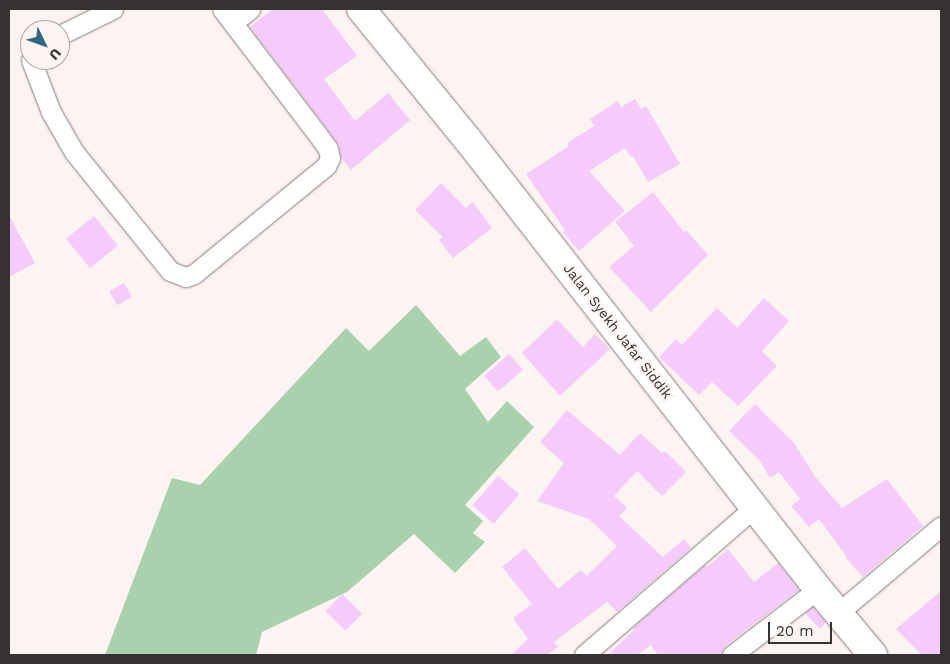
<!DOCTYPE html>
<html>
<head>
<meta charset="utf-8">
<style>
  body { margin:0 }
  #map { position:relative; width:950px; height:664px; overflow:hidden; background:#fcf4f0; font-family:"Work Sans",sans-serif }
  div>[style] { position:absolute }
  .green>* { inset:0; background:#a9d1ae }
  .building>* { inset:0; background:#f4cbfb; transform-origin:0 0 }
  .roads { filter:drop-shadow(0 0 1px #837c79) drop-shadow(0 0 1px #837c79) }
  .minor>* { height:19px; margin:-9.5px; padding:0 9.5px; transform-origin:9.5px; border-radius:9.5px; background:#fff }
  .secondary>* { height:28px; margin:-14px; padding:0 14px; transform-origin:14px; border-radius:14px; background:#fff }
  span { translate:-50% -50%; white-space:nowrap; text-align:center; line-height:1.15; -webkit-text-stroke:5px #fcf4f0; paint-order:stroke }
  .street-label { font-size:14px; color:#353231 }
  .frame { position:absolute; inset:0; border:10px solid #353231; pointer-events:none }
  .north { position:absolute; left:20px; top:20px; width:50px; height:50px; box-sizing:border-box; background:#fcf4f0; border:1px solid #aca6a4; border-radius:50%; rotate:132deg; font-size:14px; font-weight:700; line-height:20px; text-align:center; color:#353231 }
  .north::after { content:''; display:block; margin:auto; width:18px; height:22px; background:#316582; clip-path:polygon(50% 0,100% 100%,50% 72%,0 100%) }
  .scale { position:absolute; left:768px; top:622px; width:64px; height:22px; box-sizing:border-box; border:2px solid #353231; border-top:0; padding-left:6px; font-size:15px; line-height:18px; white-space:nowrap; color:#353231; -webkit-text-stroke:4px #fcf4f0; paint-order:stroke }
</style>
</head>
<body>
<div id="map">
  <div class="green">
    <div style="clip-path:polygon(416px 305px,460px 356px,486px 337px,501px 357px,465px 389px,488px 422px,507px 401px,534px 427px,465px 505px,483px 521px,473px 533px,485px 542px,455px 573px,414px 534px,347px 592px,262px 632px,256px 655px,105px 655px,172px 478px,200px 485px,346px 328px,369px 351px)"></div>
  </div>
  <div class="building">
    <div style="clip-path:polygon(273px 9px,322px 9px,357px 56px,324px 79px,355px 121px,388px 93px,410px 120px,351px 170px,341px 157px,339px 146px,330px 133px,250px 27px)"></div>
    <div style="clip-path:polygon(635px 99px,641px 109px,646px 106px,680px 164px,648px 182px,633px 156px,631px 157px,625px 148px,589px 171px,625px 211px,579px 251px,563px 232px,565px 230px,526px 174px,569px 146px,567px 143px,594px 126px,590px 119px,618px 101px,621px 107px)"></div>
    <div style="clip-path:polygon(441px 183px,466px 208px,473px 202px,492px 228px,453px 258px,439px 240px,443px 237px,415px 210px)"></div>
    <div style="clip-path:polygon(653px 192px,684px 232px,686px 230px,708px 255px,651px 312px,609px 267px,634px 246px,615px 222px)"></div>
    <div style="clip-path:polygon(9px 215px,35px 263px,9px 277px)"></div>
    <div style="left:94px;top:216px;width:38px;height:36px;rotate:51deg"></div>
    <div style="left:124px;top:283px;width:16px;height:17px;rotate:60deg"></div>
    <div style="clip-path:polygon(764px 298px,789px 321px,762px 351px,777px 366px,738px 406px,712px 382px,699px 395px,659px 357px,676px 339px,682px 345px,717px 308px,737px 328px)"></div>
    <div style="clip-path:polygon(557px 319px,583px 347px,595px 334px,610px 349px,560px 396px,522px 353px)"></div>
    <div style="left:509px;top:354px;width:21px;height:33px;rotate:49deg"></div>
    <div style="clip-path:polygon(755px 404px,794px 443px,816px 478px,842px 508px,887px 479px,923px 526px,863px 577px,846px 558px,847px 557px,819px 519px,809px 527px,791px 506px,800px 499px,779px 472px,770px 478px,760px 461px,729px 431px)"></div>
    <div style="clip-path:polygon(567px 410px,620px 455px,640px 433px,662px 453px,665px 451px,686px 472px,662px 496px,637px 471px,614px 496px,627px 508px,619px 516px,663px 557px,684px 539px,691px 548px,617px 612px,607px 602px,554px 642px,558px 647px,547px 655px,511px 655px,528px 639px,513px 618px,532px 604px,502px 567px,525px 548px,558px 589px,581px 570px,587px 576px,617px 546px,589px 519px,537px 501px,564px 463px,540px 442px)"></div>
    <div style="left:498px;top:476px;width:28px;height:39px;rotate:41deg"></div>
    <div style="clip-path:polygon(728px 549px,754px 582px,778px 563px,799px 590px,725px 646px,721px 655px,658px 655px,651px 645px,637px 655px,608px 655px,634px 630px,633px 628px,705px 565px,707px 567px)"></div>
    <div style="clip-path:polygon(941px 591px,941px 655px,922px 655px,896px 629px)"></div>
    <div style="left:342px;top:594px;width:28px;height:24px;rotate:44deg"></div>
    <div style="clip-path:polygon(813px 607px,826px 623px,820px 629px,805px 613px)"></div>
  </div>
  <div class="roads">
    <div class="minor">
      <div style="left:234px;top:22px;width:21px;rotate:-39deg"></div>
      <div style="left:60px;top:35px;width:59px;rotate:-26.1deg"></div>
      <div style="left:31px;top:60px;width:56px;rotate:69deg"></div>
      <div style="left:51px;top:112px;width:46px;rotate:60.1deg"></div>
      <div style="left:74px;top:152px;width:153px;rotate:51.1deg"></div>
      <div style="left:170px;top:271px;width:17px;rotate:21deg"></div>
      <div style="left:186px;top:277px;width:9px;rotate:-21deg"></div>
      <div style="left:194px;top:274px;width:171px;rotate:-39.3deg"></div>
      <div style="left:326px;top:166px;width:9px;rotate:-63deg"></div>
      <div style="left:330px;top:158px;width:9px;rotate:-103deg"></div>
      <div style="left:328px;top:149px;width:12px;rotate:-125deg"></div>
      <div style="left:321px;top:139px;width:163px;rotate:-127.3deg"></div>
      <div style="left:839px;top:612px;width:133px;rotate:-40.1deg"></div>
      <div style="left:584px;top:655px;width:226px;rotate:-40.9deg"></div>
      <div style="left:732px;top:655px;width:108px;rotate:-37.5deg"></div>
    </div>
    <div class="secondary">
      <div style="left:361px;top:9px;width:169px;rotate:50.8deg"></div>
      <div style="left:468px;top:140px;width:569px;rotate:52.06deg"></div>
      <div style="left:818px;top:589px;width:86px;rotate:50.2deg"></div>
    </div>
  </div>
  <div class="street-label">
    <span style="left:618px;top:331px;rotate:52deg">Jalan Syekh Jafar Siddik</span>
  </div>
  <div class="frame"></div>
  <div class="north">U</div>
  <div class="scale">20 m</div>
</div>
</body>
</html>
